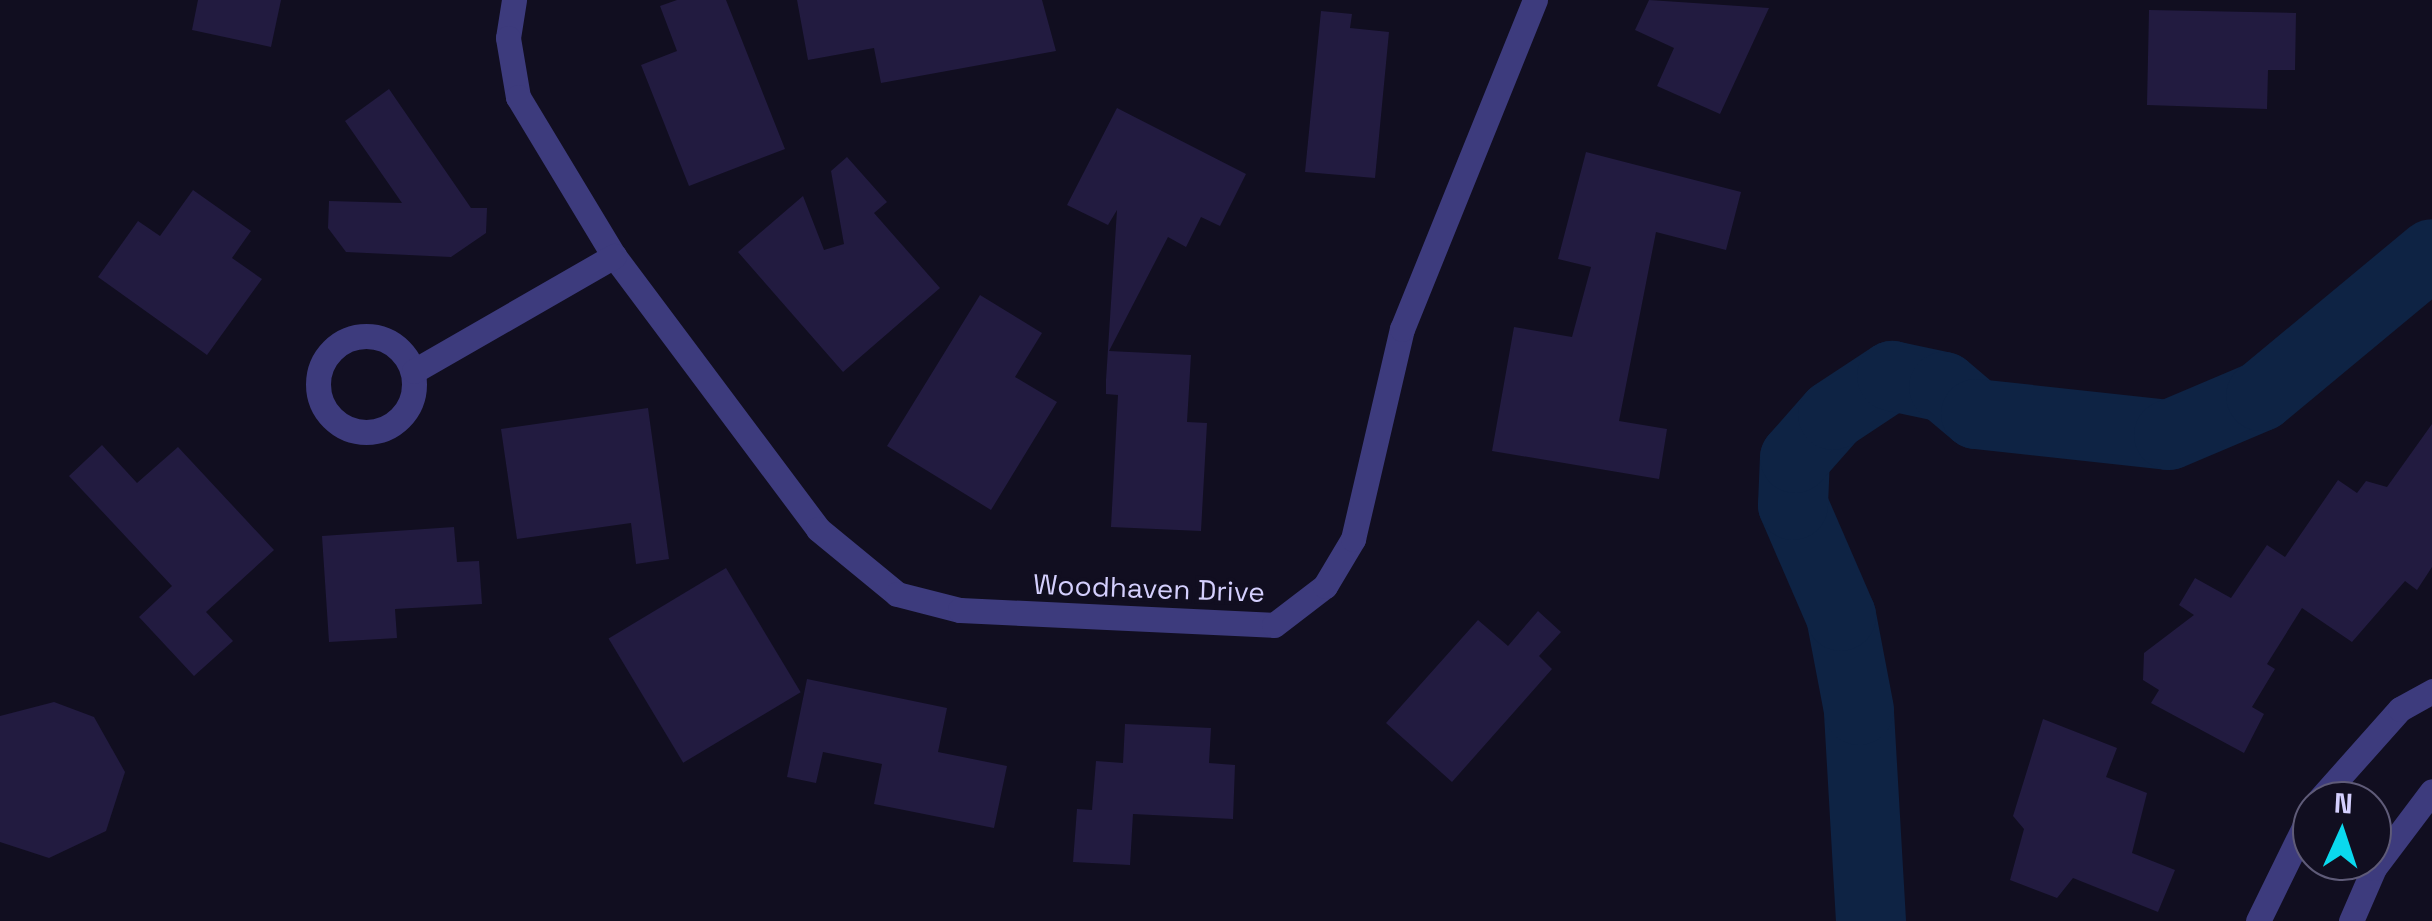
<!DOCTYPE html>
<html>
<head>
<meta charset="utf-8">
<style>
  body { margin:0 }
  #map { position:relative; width:2432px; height:921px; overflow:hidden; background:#110e20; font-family:"Space Grotesk",sans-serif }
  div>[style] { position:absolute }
  .river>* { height:70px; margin:-35px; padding:0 35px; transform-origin:35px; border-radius:35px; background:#0e2344 }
  .building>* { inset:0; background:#221b40; transform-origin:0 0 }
  .street>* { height:25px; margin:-12.5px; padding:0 12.5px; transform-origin:12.5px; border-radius:12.5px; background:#3d3b7d }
  .street>.ring { margin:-12.5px; padding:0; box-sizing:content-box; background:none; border:25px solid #3d3b7d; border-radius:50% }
  span { translate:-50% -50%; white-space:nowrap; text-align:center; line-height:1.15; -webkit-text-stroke:8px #110e20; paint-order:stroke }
  .street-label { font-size:28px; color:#d4cffd }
  .north { position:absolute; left:2292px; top:781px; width:100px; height:100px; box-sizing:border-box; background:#110e20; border:2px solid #5f5b78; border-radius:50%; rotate:3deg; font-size:28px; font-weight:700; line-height:40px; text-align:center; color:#d4cffd }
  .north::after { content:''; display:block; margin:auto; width:35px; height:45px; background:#0ad9ee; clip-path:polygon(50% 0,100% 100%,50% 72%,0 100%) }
</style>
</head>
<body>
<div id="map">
  <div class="river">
    <div style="left:1871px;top:921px;width:211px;rotate:-93.3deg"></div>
    <div style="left:1859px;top:710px;width:96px;rotate:-100.8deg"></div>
    <div style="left:1841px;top:616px;width:121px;rotate:-113.4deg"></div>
    <div style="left:1793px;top:505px;width:47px;rotate:-87.6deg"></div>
    <div style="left:1795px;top:458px;width:57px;rotate:-48.5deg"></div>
    <div style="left:1833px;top:415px;width:71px;rotate:-33.5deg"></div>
    <div style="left:1892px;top:376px;width:53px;rotate:11.9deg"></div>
    <div style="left:1944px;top:387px;width:42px;rotate:40.2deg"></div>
    <div style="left:1976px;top:414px;width:194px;rotate:6.2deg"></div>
    <div style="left:2169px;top:435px;width:100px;rotate:-23deg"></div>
    <div style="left:2261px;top:396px;width:222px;rotate:-39.7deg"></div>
  </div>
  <div class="building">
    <div style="clip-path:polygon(198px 0,281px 0,271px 47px,192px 30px)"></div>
    <div style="clip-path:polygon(677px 0,726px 0,785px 149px,689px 186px,641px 65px,677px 51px,660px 6px)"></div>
    <div style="clip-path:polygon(797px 0,1042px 0,1056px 51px,881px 83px,874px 48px,808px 60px)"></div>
    <div style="clip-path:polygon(1649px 0,1769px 8px,1720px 114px,1657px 86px,1674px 48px,1635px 30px)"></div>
    <div style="clip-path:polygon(2149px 10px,2296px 13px,2295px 70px,2268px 70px,2267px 109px,2147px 105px)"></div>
    <div style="clip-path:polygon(1321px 11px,1352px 14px,1350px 28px,1389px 32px,1375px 178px,1305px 172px)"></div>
    <div style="clip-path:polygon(389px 89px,471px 208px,487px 208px,486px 233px,451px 257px,346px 252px,328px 228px,329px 201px,402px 203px,345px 121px)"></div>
    <div style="clip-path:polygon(1117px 108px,1246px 174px,1220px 226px,1201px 217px,1186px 247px,1168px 237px,1109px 351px,1191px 355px,1187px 422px,1207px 423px,1201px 531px,1111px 527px,1118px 395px,1106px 394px,1106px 380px,1117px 210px,1108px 225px,1067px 205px)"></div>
    <div style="clip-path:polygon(1586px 152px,1741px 192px,1726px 250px,1656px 232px,1619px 421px,1667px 429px,1659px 479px,1492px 451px,1514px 327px,1572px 337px,1591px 267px,1558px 259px)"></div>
    <div style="clip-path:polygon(847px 157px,887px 202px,874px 213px,940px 288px,843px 372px,738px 252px,803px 196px,824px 250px,844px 244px,831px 171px)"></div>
    <div style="clip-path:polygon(193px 190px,251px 231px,232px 258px,262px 279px,207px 355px,98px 277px,138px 221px,160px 236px)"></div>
    <div style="clip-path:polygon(980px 295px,1042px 333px,1015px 377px,1057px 402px,991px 510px,887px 446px)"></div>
    <div style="clip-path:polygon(648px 408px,669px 559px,636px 564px,631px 523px,517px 539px,501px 429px)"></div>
    <div style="clip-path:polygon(2432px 424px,2432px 567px,2417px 590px,2405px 581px,2352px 642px,2302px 608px,2267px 664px,2275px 669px,2252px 707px,2264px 714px,2244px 753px,2151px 703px,2159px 690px,2143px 680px,2144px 653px,2194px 615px,2179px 605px,2195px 578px,2231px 598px,2267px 545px,2285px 557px,2338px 480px,2357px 493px,2366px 481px,2387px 487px)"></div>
    <div style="clip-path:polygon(102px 445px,137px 483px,178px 447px,274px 550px,206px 612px,233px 641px,194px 676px,139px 617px,172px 586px,69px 476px)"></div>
    <div style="clip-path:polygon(454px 527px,457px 562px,479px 561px,482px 604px,395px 609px,397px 638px,329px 642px,322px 536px)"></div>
    <div style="left:726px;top:568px;width:145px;height:137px;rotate:59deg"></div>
    <div style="clip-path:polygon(1538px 611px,1561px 632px,1539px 656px,1552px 669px,1452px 782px,1386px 723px,1478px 620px,1508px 646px)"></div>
    <div style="clip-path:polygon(807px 679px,947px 708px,938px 752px,1007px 766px,994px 828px,874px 804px,882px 764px,823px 752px,816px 783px,787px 777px)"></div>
    <div style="clip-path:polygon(54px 702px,94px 717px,125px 772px,106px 831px,49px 858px,0 842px,0 716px)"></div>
    <div style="clip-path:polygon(2043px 719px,2117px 748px,2106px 777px,2147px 793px,2132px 853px,2175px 870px,2158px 912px,2073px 878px,2057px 898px,2010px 880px,2024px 829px,2013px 816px)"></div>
    <div style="clip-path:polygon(1125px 724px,1211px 728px,1209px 763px,1235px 765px,1233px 819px,1133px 814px,1130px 865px,1073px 862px,1077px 809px,1092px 810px,1096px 761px,1123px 763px)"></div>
  </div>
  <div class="street">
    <div style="left:514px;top:0;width:38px;rotate:99deg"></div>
    <div style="left:508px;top:38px;width:60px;rotate:80.4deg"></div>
    <div style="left:518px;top:97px;width:186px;rotate:58.9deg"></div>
    <div style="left:614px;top:256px;width:341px;rotate:53.2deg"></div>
    <div style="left:818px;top:529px;width:102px;rotate:39.4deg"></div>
    <div style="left:897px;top:594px;width:65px;rotate:14.3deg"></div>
    <div style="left:960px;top:610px;width:314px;rotate:2.7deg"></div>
    <div style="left:1274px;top:625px;width:64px;rotate:-37.4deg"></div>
    <div style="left:1325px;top:586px;width:55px;rotate:-59.2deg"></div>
    <div style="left:1353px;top:539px;width:216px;rotate:-76.9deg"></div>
    <div style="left:1402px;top:329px;width:355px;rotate:-68deg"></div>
    <div class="ring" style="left:318px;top:336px;width:71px;height:71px"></div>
    <div style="left:414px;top:371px;width:231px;rotate:-29.9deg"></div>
    <div style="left:2318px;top:801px;width:123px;rotate:-48.3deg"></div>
    <div style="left:2400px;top:709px;width:37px;rotate:-29deg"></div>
    <div style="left:2258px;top:921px;width:123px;rotate:-63.9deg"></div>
    <div style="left:2351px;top:921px;width:58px;rotate:-66.5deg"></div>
    <div style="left:2374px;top:868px;width:96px;rotate:-53deg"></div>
  </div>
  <div class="street-label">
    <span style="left:1149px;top:588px;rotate:2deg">Woodhaven Drive</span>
  </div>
  <div class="north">N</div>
</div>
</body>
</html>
